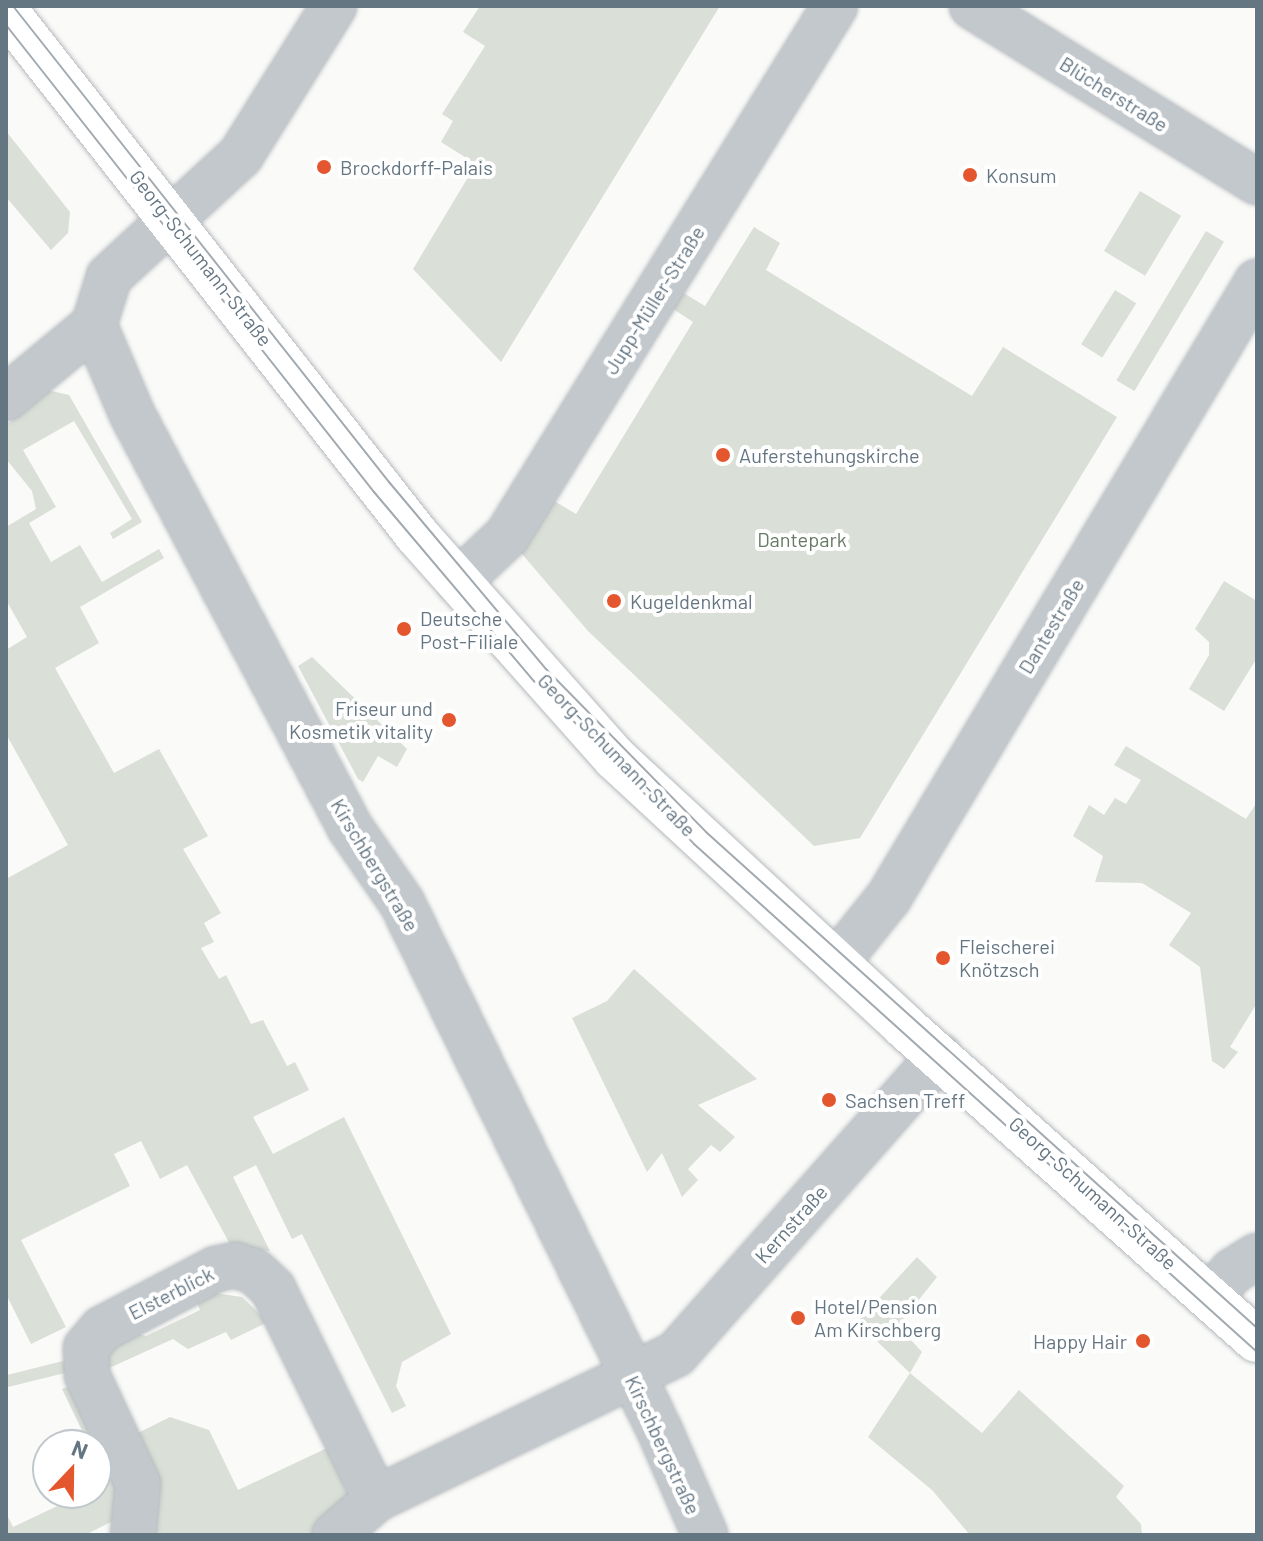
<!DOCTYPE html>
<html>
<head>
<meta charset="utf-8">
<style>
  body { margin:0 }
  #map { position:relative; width:1263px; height:1541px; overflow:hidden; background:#fafaf8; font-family:Barlow,sans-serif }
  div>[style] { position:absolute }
  .green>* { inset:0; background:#dadfd7; transform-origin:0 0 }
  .roads { filter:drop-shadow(0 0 2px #b5babe) drop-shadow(0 0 2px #b5babe) }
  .minor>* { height:44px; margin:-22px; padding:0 22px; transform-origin:22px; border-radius:22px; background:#c3c8cc }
  .major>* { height:44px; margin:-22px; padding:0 22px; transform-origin:22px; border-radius:22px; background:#fff }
  .tram>* { height:2px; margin:-1px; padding:0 1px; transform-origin:1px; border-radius:1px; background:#a2aab0 }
  .dots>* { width:22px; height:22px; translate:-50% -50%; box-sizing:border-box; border:4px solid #fff; border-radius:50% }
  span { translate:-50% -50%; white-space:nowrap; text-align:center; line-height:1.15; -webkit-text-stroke:8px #fff; paint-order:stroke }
  .street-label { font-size:20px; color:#657683 }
  .poi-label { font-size:20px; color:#657683 }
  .left { translate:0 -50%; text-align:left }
  .right { translate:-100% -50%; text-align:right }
  .park-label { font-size:20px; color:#687a64 }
  .frame { position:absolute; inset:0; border:8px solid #657683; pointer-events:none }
  .north { position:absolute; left:32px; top:1429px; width:80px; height:80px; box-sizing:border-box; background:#fff; border:2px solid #c1c8cd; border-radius:50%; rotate:22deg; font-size:22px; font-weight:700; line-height:32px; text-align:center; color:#657683 }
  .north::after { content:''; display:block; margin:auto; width:28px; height:36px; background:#e4572e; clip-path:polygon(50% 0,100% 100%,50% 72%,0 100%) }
</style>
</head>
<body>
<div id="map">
  <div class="green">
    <div style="clip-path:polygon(480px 6px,720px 6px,501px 362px,413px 269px,476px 164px,441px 142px,453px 121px,442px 114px,485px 46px,463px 32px)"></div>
    <div style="clip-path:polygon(6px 131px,70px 212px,68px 233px,51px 250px,6px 197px)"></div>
    <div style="left:1140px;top:191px;width:48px;height:70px;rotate:31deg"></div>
    <div style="clip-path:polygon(754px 227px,780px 243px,766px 270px,972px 396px,1003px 347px,1117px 417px,860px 838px,814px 846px,588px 631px,516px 547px,546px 496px,576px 514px,693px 322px,667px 305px,677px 289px,705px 306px)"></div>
    <div style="left:1206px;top:231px;width:21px;height:174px;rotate:31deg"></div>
    <div style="left:1115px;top:290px;width:25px;height:64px;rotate:32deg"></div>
    <div style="clip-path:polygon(47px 390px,69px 395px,142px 522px,113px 539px,110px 533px,132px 519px,74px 421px,23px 450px,56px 507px,29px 523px,51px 562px,80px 545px,102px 582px,159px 549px,164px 558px,80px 607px,99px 643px,55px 668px,114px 773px,159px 749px,208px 836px,183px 849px,221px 913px,204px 923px,214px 942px,201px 948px,219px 979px,226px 975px,251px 1024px,263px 1020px,287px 1066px,295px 1062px,309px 1090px,253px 1117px,273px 1154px,344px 1117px,451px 1334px,402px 1362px,396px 1386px,406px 1406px,392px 1413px,302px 1234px,292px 1239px,256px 1165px,233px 1177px,270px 1251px,232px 1248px,187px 1165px,160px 1179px,141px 1141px,114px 1154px,130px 1186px,21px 1240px,66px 1327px,31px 1344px,6px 1294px,6px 879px,68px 845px,6px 734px,6px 650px,27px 637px,6px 600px,6px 527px,36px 509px,32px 491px,6px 459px,6px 425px)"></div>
    <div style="clip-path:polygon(1224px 581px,1257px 601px,1257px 658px,1224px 711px,1189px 689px,1209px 655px,1209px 642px,1195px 629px)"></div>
    <div style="clip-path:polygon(312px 657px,407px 749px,397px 767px,378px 756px,363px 782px,358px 779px,298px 666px)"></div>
    <div style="clip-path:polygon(1126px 746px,1246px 819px,1257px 802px,1257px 1003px,1230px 1047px,1238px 1052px,1224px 1069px,1212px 1061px,1200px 967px,1169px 945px,1191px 913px,1142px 883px,1095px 882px,1103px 856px,1073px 836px,1089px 805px,1104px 815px,1115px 798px,1126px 804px,1141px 780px,1114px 765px)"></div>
    <div style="clip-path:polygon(634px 969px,757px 1079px,698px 1105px,735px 1137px,720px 1152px,711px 1145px,688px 1169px,698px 1180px,682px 1197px,662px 1153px,647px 1172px,572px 1018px,607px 1001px)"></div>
    <div style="clip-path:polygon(917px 1257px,937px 1277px,898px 1326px,922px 1352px,910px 1373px,982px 1433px,1019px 1390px,1124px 1486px,1116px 1497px,1141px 1524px,1142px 1535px,970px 1535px,932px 1490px,868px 1437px,910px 1373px,857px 1322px)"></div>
    <div style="clip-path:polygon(207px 1292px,242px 1297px,268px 1322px,231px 1340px,226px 1332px,188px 1349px,173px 1339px,107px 1369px,138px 1433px,170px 1417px,209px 1430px,238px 1490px,327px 1448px,350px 1498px,315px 1535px,148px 1535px,101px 1361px,128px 1330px,146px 1336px,200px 1310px,195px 1298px)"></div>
    <div style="left:71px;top:1359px;width:12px;height:72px;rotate:76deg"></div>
    <div style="clip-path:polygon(77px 1383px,111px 1459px,98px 1464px,96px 1445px,89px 1445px,62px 1389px)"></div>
    <div style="clip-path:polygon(115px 1468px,119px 1518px,85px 1535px,6px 1535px,6px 1513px,13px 1527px,85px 1493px,96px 1493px,96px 1477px)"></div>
  </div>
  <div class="roads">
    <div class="minor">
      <div style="left:334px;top:6px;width:176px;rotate:122deg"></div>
      <div style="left:241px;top:155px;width:180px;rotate:137.3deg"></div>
      <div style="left:109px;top:277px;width:50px;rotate:107.4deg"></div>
      <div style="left:94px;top:325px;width:97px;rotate:66.9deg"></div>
      <div style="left:132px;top:414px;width:469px;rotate:62.2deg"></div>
      <div style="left:351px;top:829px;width:90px;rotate:55.4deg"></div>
      <div style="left:402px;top:903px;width:585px;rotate:63.96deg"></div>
      <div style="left:659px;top:1429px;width:116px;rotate:66.5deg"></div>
      <div style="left:972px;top:6px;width:335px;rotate:31.7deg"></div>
      <div style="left:6px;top:398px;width:114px;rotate:-39.7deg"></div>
      <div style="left:458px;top:582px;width:67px;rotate:-43.2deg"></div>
      <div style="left:507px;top:536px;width:623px;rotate:-58.25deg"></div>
      <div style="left:836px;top:963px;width:85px;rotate:-51.2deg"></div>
      <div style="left:889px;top:897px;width:717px;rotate:-59.1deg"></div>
      <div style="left:1210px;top:1297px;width:35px;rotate:-49deg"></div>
      <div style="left:1233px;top:1271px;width:28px;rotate:-32deg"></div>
      <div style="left:376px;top:1499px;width:333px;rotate:-25.8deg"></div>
      <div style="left:676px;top:1354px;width:398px;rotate:-48.5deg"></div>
      <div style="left:133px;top:1535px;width:51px;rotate:-84.4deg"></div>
      <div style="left:138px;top:1484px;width:120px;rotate:-115.1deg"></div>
      <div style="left:87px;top:1375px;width:27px;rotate:-92deg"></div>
      <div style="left:86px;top:1348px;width:25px;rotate:-50deg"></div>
      <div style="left:102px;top:1329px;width:129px;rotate:-27.8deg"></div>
      <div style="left:216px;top:1269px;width:19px;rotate:-12deg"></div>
      <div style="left:235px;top:1265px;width:20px;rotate:18deg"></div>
      <div style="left:254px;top:1271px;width:26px;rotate:43deg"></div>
      <div style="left:273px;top:1289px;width:234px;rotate:63.9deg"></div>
      <div style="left:376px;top:1499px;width:55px;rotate:138.7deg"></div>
    </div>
    <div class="major">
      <div style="left:6px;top:11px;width:666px;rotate:51.89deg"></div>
      <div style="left:417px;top:535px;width:298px;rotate:48.4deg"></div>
      <div style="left:615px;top:758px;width:394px;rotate:42.8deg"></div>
      <div style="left:904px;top:1026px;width:472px;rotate:41.7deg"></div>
    </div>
  </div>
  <div class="tram">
    <div style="left:13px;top:6px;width:607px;rotate:51.69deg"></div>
    <div style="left:389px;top:482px;width:244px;rotate:50deg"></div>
    <div style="left:546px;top:669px;width:228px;rotate:45.5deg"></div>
    <div style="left:706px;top:832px;width:741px;rotate:41.99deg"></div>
    <div style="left:6px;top:25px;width:595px;rotate:51.76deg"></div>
    <div style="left:374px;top:492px;width:248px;rotate:49.8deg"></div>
    <div style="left:534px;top:681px;width:228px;rotate:45.5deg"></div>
    <div style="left:694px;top:844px;width:758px;rotate:42.06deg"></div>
  </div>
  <div class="dots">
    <div style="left:324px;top:167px;background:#e4572e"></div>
    <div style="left:970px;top:175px;background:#e4572e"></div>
    <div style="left:723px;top:455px;background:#e4572e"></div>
    <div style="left:614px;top:601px;background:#e4572e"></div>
    <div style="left:404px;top:629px;background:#e4572e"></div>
    <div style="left:449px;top:720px;background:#e4572e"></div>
    <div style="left:943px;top:958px;background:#e4572e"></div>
    <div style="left:829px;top:1100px;background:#e4572e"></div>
    <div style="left:798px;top:1318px;background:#e4572e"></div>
    <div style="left:1143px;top:1341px;background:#e4572e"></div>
  </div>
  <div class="street-label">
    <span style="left:1114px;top:94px;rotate:32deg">Blücherstraße</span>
    <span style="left:201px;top:258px;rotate:52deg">Georg-Schumann-Straße</span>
    <span style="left:654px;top:300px;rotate:-58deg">Jupp-Müller-Straße</span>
    <span style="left:1051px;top:626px;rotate:-59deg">Dantestraße</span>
    <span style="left:617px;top:755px;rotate:46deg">Georg-Schumann-Straße</span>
    <span style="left:375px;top:865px;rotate:59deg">Kirschbergstraße</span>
    <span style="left:1093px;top:1193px;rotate:42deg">Georg-Schumann-Straße</span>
    <span style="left:791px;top:1224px;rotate:-48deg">Kernstraße</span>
    <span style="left:171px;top:1293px;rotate:-27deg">Elsterblick</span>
    <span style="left:663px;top:1445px;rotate:65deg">Kirschbergstraße</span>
  </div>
  <div class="poi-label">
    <span class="left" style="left:340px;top:167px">Brockdorff-Palais</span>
    <span class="left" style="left:986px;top:175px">Konsum</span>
    <span class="left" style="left:739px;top:455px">Auferstehungskirche</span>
    <span class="left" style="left:630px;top:601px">Kugeldenkmal</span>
    <span class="left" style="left:420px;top:630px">Deutsche<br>Post-Filiale</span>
    <span class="right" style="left:433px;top:720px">Friseur und<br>Kosmetik vitality</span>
    <span class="left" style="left:959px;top:958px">Fleischerei<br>Knötzsch</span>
    <span class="left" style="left:845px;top:1100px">Sachsen Treff</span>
    <span class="left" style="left:814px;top:1318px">Hotel/Pension<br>Am Kirschberg</span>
    <span class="right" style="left:1127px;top:1341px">Happy Hair</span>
  </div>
  <div class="park-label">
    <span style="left:802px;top:539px">Dantepark</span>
  </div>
  <div class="frame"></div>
  <div class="north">N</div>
</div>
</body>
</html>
